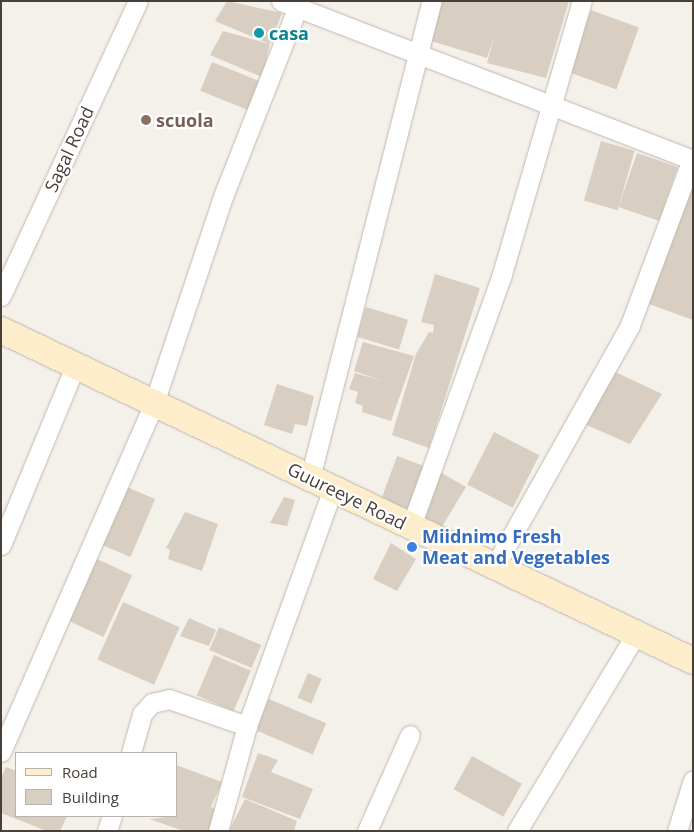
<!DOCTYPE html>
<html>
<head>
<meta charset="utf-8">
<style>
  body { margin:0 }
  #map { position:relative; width:694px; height:832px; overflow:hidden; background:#f4f0ea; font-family:"Open Sans",sans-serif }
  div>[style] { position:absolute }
  .building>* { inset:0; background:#d9cec2; transform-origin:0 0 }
  .roads { filter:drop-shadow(0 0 1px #c0b7ac) drop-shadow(0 0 1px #c0b7ac) }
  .street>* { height:19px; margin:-9.5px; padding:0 9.5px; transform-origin:9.5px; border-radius:9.5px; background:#fff }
  .secondary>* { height:26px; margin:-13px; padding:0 13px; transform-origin:13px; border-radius:13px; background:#fdedcb }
  .dots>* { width:14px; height:14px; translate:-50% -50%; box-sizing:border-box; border:2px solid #fff; border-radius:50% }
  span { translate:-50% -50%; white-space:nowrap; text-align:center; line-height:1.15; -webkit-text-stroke:4.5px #fff; paint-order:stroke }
  .culture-label { font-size:18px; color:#0d838f; font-weight:700 }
  .left { translate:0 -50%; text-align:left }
  .education-label { font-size:18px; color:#785e54; font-weight:700 }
  .street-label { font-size:18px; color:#484038 }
  .shop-label { font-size:18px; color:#366cbe; font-weight:700 }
  .frame { position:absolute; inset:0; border:2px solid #484038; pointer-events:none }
  .legend { position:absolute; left:15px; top:752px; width:162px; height:65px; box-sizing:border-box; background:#fff; border:1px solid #b6b3af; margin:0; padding:6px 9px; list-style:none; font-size:15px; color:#484038 }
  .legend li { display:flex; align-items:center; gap:10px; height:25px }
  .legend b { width:25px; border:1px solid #b6b3af }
</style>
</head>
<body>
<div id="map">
  <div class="building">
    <div style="clip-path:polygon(227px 1px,282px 13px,270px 44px,215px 21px)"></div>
    <div style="clip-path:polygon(441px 1px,569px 1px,546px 78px,487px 63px,495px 34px,487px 58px,428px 40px)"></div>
    <div style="left:591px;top:10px;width:51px;height:66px;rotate:20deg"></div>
    <div style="clip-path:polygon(223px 31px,270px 44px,262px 77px,210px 55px)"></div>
    <div style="left:212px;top:62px;width:52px;height:31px;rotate:22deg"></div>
    <div style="left:601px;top:141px;width:35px;height:62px;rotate:16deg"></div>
    <div style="left:637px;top:153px;width:43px;height:57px;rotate:19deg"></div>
    <div style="clip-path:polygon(692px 175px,693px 175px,693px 320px,649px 304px)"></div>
    <div style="clip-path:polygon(435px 274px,480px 288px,429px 448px,392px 435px,416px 354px,429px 332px,433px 333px,434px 325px,421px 322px)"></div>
    <div style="left:366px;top:307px;width:44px;height:31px;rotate:17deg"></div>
    <div style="clip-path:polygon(363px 342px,414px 356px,391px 421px,362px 412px,363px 406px,355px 403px,358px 392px,349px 389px,355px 373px,383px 381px,354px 371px)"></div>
    <div style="clip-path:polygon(611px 370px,662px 394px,630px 444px,582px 423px)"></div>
    <div style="clip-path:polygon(277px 384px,314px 396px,307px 426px,295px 424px,292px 434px,264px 425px)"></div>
    <div style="left:494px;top:432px;width:51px;height:59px;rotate:27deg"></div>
    <div style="left:397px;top:456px;width:29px;height:46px;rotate:20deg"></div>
    <div style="clip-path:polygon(438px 471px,466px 487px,440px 530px,418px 519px)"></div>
    <div style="left:122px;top:485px;width:36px;height:63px;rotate:23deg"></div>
    <div style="clip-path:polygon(284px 497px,295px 500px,287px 526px,270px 523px)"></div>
    <div style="clip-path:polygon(185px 512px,218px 524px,202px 571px,168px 559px,170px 550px,166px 548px)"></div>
    <div style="clip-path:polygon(391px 543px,416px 559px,397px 591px,373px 579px)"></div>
    <div style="left:95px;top:558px;width:41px;height:68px;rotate:25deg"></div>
    <div style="left:123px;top:602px;width:62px;height:63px;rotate:24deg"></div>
    <div style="clip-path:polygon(189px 618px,216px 630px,209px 646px,180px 636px)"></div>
    <div style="left:219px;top:627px;width:46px;height:25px;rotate:23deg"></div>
    <div style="left:214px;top:655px;width:40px;height:44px;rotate:23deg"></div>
    <div style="left:308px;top:673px;width:15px;height:27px;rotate:23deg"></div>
    <div style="left:269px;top:699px;width:62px;height:34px;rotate:23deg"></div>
    <div style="clip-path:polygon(258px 753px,278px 760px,271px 772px,313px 789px,300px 819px,242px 797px)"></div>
    <div style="left:472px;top:756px;width:57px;height:38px;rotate:29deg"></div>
    <div style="clip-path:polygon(176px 765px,222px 782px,211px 807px,217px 809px,209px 831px,184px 831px,149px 819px,176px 816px)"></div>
    <div style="clip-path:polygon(6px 767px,16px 771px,16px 816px,67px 816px,60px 831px,47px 831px,1px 813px,1px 778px)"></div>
    <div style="clip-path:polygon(245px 799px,297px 821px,294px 831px,229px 831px)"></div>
  </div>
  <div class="roads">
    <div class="street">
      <div style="left:281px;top:1px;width:442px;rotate:21.1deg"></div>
      <div style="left:1px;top:296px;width:325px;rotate:-65.1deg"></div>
      <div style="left:310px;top:478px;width:492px;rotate:-75.7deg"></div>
      <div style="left:411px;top:526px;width:268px;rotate:-70.1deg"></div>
      <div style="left:502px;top:274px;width:284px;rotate:-73.7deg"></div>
      <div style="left:1px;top:545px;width:194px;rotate:-67.5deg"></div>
      <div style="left:495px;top:566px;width:276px;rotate:-60.7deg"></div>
      <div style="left:630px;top:325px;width:177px;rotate:-69.5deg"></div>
      <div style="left:1px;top:752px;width:381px;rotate:-66.3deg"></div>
      <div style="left:154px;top:403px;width:220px;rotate:-71.5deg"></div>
      <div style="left:224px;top:194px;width:207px;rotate:-68.5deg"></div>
      <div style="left:131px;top:753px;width:41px;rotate:-74.2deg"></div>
      <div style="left:142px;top:714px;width:15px;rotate:-48deg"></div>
      <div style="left:152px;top:703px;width:17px;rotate:-13deg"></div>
      <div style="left:169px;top:699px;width:83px;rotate:19.1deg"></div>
      <div style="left:107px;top:831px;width:16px;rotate:-72deg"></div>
      <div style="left:218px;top:831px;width:109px;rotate:-74.6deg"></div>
      <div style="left:247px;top:726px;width:252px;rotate:-70.1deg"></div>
      <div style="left:367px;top:831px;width:105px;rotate:-65.9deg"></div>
      <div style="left:517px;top:831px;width:230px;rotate:-58.9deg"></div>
      <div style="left:677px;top:831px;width:53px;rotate:-72.6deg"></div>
    </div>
    <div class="secondary">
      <div style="left:1px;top:330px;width:767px;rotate:25.56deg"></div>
    </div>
  </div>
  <div class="dots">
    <div style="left:259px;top:33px;background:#0f9aa8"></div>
    <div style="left:146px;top:120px;background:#8d6e63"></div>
    <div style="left:412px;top:547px;background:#3f7fe0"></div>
  </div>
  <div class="culture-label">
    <span class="left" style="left:269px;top:33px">casa</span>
  </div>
  <div class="education-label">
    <span class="left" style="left:156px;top:120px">scuola</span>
  </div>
  <div class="street-label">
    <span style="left:69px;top:149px;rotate:-65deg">Sagal Road</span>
    <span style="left:347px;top:496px;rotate:26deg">Guureeye Road</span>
  </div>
  <div class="shop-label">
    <span class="left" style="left:422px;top:547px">Miidnimo Fresh<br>Meat and Vegetables</span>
  </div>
  <div class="frame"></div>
  <ul class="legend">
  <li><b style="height:6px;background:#fdedcb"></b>Road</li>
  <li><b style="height:14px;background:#d9cec2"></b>Building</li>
  </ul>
</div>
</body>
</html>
